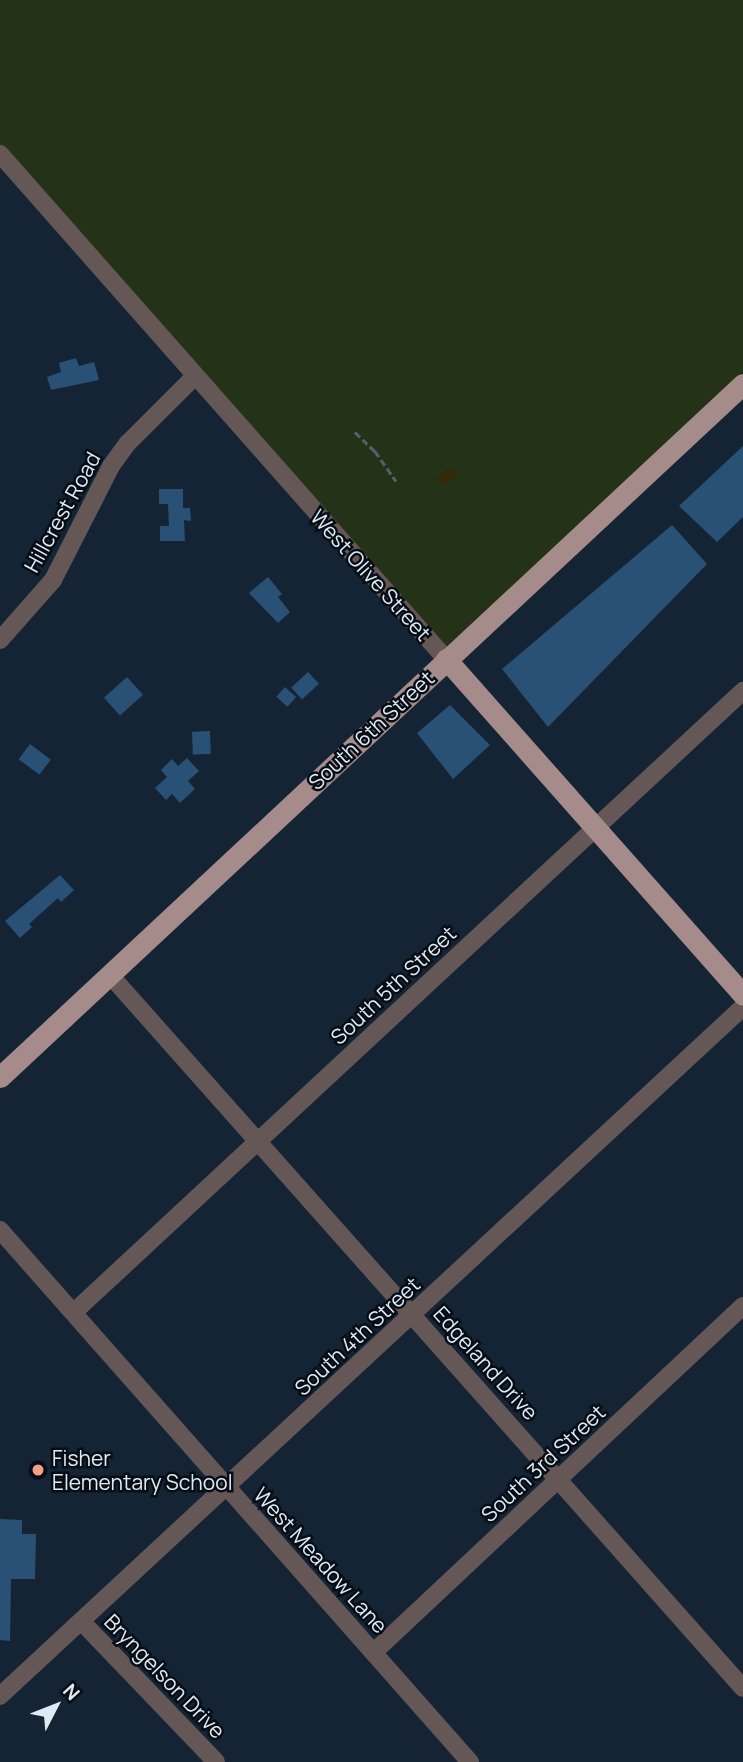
<!DOCTYPE html>
<html>
<head>
<meta charset="utf-8">
<style>
  body { margin:0 }
  #map { position:relative; width:743px; height:1762px; overflow:hidden; background:#142434; font-family:Manrope,sans-serif }
  div>[style] { position:absolute }
  .green>* { inset:0; background:#243218 }
  .sand>* { inset:0; background:#322908 }
  .building>* { inset:0; background:#295176; transform-origin:0 0 }
  .path>* { height:2.5px; margin-top:-1.25px; transform-origin:0; background:repeating-linear-gradient(90deg,#52606e 0 7px,transparent 0 10.5px) }
  .minor>* { height:18px; margin:-9px; padding:0 9px; transform-origin:9px; border-radius:9px; background:#645756 }
  .major>* { height:21px; margin:-10.5px; padding:0 10.5px; transform-origin:10.5px; border-radius:10.5px; background:#a58b89 }
  .dots>* { width:19px; height:19px; translate:-50% -50%; box-sizing:border-box; border:4px solid #060d14; border-radius:50% }
  span { translate:-50% -50%; white-space:nowrap; text-align:center; line-height:1.15; -webkit-text-stroke:5px #060d14; paint-order:stroke }
  .street-label { font-size:21px; color:#e0eaf5 }
  .poi-label { font-size:21px; color:#e0eaf5 }
  .left { translate:0 -50%; text-align:left }
  .north { position:absolute; left:21px; top:1671px; width:70px; height:70px; -webkit-text-stroke:5px #060d14; paint-order:stroke; rotate:48deg; font-size:19px; font-weight:700; line-height:28px; text-align:center; color:#e0eaf5 }
  .north::after { content:''; display:block; margin:auto; width:24px; height:32px; background:#e0eaf5; clip-path:polygon(50% 0,100% 100%,50% 72%,0 100%) }
</style>
</head>
<body>
<div id="map">
  <div class="green">
    <div style="clip-path:polygon(0 0,743px 0,743px 371px,446px 659px,0 154px)"></div>
  </div>
  <div class="sand">
    <div style="clip-path:polygon(449px 468px,456px 471px,455px 478px,448px 484px,440px 484px,438px 477px)"></div>
  </div>
  <div class="building">
    <div style="clip-path:polygon(76px 358px,79px 366px,94px 362px,99px 380px,51px 390px,47px 377px,61px 372px,59px 363px)"></div>
    <div style="clip-path:polygon(743px 446px,743px 517px,717px 542px,679px 506px)"></div>
    <div style="clip-path:polygon(159px 489px,183px 489px,183px 508px,190px 508px,191px 521px,184px 520px,185px 541px,160px 541px,160px 526px,169px 526px,168px 504px,159px 504px)"></div>
    <div style="clip-path:polygon(672px 525px,707px 564px,548px 727px,502px 669px)"></div>
    <div style="clip-path:polygon(268px 577px,282px 594px,278px 597px,290px 612px,278px 623px,249px 593px)"></div>
    <div style="left:308px;top:672px;width:16px;height:23px;rotate:47deg"></div>
    <div style="left:127px;top:677px;width:24px;height:31px;rotate:48deg"></div>
    <div style="left:285px;top:687px;width:15px;height:13px;rotate:42deg"></div>
    <div style="clip-path:polygon(450px 705px,490px 745px,453px 779px,417px 733px)"></div>
    <div style="left:210px;top:731px;width:23px;height:18px;rotate:88deg"></div>
    <div style="left:30px;top:744px;width:26px;height:19px;rotate:37deg"></div>
    <div style="clip-path:polygon(187px 758px,199px 771px,188px 781px,195px 789px,180px 803px,172px 794px,166px 800px,155px 788px,167px 777px,161px 770px,172px 759px,178px 766px)"></div>
    <div style="clip-path:polygon(60px 875px,74px 890px,61px 902px,58px 898px,29px 924px,32px 927px,20px 938px,5px 921px)"></div>
    <div style="clip-path:polygon(0 1519px,22px 1520px,22px 1534px,36px 1534px,35px 1579px,11px 1579px,10px 1641px,0 1640px)"></div>
  </div>
  <div class="path">
    <div style="left:355px;top:432px;width:28px;rotate:44deg"></div>
    <div style="left:375px;top:451px;width:37px;rotate:55deg"></div>
  </div>
  <div class="minor">
    <div style="left:0;top:154px;width:674px;rotate:48.55deg"></div>
    <div style="left:0;top:640px;width:80px;rotate:-48.5deg"></div>
    <div style="left:53px;top:580px;width:128px;rotate:-63deg"></div>
    <div style="left:111px;top:466px;width:29px;rotate:-54deg"></div>
    <div style="left:128px;top:443px;width:95px;rotate:-45deg"></div>
    <div style="left:110px;top:975px;width:953px;rotate:48.4deg"></div>
    <div style="left:0;top:1230px;width:710px;rotate:48.54deg"></div>
    <div style="left:74px;top:1312px;width:913px;rotate:-42.87deg"></div>
    <div style="left:81px;top:1621px;width:195px;rotate:46.2deg"></div>
    <div style="left:374px;top:1652px;width:506px;rotate:-43.16deg"></div>
    <div style="left:0;top:1696px;width:1013px;rotate:-42.84deg"></div>
  </div>
  <div class="major">
    <div style="left:446px;top:659px;width:448px;rotate:48.5deg"></div>
    <div style="left:0;top:1077px;width:1016px;rotate:-43.01deg"></div>
  </div>
  <div class="dots">
    <div style="left:38px;top:1470px;background:#f39f83"></div>
  </div>
  <div class="street-label">
    <span style="left:62px;top:512px;rotate:-61deg">Hillcrest Road</span>
    <span style="left:371px;top:575px;rotate:48deg">West Olive Street</span>
    <span style="left:371px;top:730px;rotate:-43deg">South 6th Street</span>
    <span style="left:393px;top:985px;rotate:-43deg">South 5th Street</span>
    <span style="left:357px;top:1336px;rotate:-43deg">South 4th Street</span>
    <span style="left:486px;top:1363px;rotate:48deg">Edgeland Drive</span>
    <span style="left:543px;top:1463px;rotate:-43deg">South 3rd Street</span>
    <span style="left:321px;top:1560px;rotate:48deg">West Meadow Lane</span>
    <span style="left:165px;top:1676px;rotate:46deg">Bryngelson Drive</span>
  </div>
  <div class="poi-label">
    <span class="left" style="left:52px;top:1470px">Fisher<br>Elementary School</span>
  </div>
  <div class="north">N</div>
</div>
</body>
</html>
